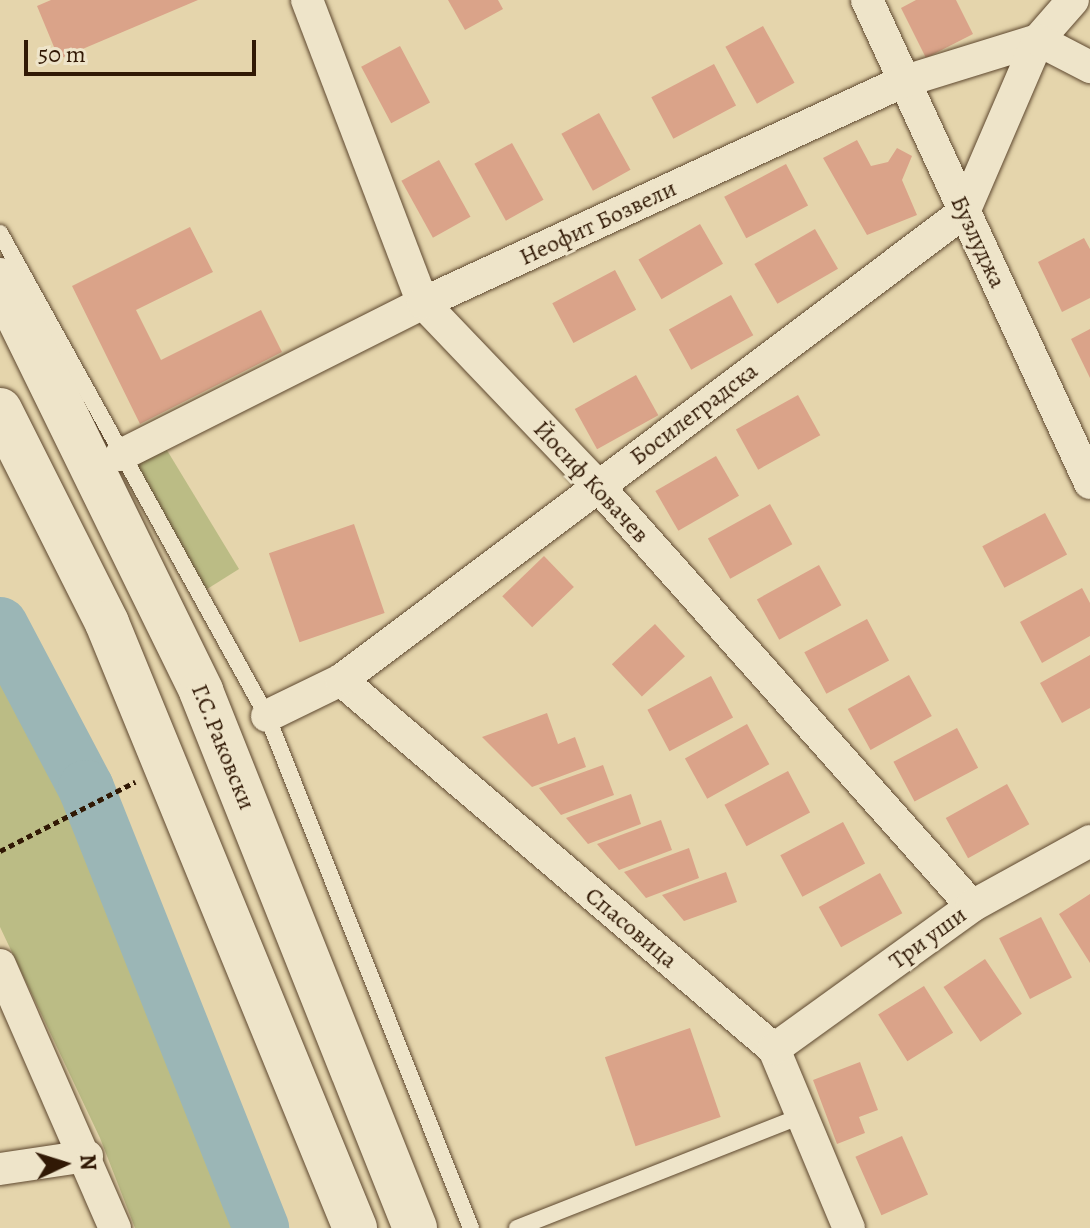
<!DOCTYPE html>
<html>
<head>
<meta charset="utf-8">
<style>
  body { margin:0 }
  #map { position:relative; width:1090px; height:1228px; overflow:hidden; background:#e5d5ac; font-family:Alegreya,serif }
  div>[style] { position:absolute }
  .green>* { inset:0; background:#bbbc85 }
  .river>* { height:56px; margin:-28px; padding:0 28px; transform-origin:28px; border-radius:28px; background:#9bb6b6 }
  .building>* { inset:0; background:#daa389; transform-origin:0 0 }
  .path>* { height:5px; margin-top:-2.5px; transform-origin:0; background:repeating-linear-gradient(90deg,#311905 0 6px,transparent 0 10px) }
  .roads { filter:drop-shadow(0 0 2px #5e482f) drop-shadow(0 0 2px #5e482f) }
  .lane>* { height:16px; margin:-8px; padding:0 8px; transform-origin:8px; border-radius:8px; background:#eee4c9 }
  .street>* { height:32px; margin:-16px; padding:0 16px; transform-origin:16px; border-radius:16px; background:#eee4c9 }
  .secondary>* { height:44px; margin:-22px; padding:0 22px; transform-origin:22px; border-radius:22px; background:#eee4c9 }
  span { translate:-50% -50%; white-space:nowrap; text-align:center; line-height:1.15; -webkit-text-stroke:6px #eee4c9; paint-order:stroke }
  .street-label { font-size:24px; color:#311905 }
  .north { position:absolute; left:24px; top:1124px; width:80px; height:80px; -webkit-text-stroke:6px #eee4c9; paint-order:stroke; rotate:86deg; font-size:22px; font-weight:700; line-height:32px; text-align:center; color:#311905 }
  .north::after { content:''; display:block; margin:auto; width:28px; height:36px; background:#311905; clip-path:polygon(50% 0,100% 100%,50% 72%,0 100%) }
  .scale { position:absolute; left:24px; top:40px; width:232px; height:36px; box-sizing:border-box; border:4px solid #311905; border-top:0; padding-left:10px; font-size:24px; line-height:28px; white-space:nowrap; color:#311905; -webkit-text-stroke:6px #eee4c9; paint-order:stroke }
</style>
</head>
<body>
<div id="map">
  <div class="green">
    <div style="clip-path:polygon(162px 442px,239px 569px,204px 591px,129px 457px)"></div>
    <div style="clip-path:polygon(0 625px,86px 788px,262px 1228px,135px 1228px,100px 1138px,0 927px)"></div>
  </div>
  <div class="river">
    <div style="left:0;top:625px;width:184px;rotate:62.2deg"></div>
    <div style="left:86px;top:788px;width:474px;rotate:68.3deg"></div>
  </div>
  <div class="building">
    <div style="clip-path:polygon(51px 0,198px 0,59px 59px,37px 6px)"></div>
    <div style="clip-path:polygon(448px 0,498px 0,503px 9px,465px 30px)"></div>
    <div style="clip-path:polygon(916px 0,956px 0,973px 34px,926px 58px,901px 8px)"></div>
    <div style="left:763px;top:26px;width:65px;height:43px;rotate:61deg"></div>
    <div style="left:400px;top:46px;width:64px;height:44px;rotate:62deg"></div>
    <div style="left:714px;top:64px;width:47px;height:71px;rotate:62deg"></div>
    <div style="left:599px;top:113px;width:65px;height:43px;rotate:61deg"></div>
    <div style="clip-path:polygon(857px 140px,871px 166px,888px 162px,897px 148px,912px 156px,902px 180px,917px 215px,867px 235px,823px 158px)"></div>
    <div style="left:512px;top:143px;width:65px;height:43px;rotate:61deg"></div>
    <div style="left:439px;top:160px;width:65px;height:43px;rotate:61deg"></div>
    <div style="left:786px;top:164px;width:47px;height:70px;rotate:62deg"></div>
    <div style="left:700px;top:224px;width:46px;height:71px;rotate:60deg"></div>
    <div style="clip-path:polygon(190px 227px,213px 272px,136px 310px,161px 360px,261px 310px,282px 352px,140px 424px,72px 286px)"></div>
    <div style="left:815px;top:229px;width:46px;height:70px;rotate:60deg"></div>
    <div style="clip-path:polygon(1084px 238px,1090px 249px,1090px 298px,1062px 312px,1038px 262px)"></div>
    <div style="left:615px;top:270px;width:45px;height:71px;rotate:62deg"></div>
    <div style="left:731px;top:295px;width:46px;height:71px;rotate:61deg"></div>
    <div style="clip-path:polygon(1090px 329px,1090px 378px,1071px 339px)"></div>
    <div style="left:636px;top:375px;width:46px;height:70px;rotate:61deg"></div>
    <div style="left:798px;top:395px;width:46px;height:71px;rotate:61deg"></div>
    <div style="left:716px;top:456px;width:46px;height:70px;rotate:60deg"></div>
    <div style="left:770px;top:504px;width:46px;height:71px;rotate:61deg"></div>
    <div style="left:1045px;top:513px;width:47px;height:71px;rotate:62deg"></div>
    <div style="left:354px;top:524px;width:94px;height:90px;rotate:71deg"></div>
    <div style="left:544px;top:556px;width:43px;height:58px;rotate:46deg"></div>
    <div style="left:819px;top:565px;width:46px;height:71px;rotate:61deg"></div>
    <div style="clip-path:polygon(1082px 588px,1090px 603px,1090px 636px,1042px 663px,1020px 622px)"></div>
    <div style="left:867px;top:619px;width:47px;height:71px;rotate:62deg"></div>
    <div style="left:655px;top:624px;width:44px;height:59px;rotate:47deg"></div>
    <div style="clip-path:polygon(1090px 655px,1090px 708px,1062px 723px,1040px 683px)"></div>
    <div style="left:909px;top:675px;width:47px;height:70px;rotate:61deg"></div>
    <div style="left:711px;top:676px;width:47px;height:72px;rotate:62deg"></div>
    <div style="clip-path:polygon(547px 713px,558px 744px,575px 737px,586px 767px,532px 787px,482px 737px)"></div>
    <div style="left:747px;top:724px;width:46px;height:71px;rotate:61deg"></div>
    <div style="left:957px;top:728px;width:45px;height:72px;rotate:62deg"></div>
    <div style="clip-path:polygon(603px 765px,614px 795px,561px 815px,539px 788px)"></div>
    <div style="left:788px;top:771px;width:47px;height:72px;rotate:62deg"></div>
    <div style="left:1007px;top:784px;width:46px;height:70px;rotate:61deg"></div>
    <div style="clip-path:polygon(631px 794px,641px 824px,588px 844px,566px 818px)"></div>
    <div style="clip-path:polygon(661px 820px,672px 850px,619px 870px,597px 844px)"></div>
    <div style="left:843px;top:822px;width:47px;height:71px;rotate:62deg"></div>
    <div style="clip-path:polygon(689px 848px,699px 878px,646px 898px,624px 872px)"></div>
    <div style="clip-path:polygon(726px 872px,737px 902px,684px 921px,662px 895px)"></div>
    <div style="left:880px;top:873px;width:46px;height:70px;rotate:61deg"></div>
    <div style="clip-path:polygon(1090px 894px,1090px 963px,1059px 914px)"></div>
    <div style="left:1041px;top:917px;width:68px;height:47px;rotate:63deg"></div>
    <div style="left:985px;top:959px;width:66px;height:50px;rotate:56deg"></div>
    <div style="left:924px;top:986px;width:55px;height:54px;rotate:58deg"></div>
    <div style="left:690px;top:1028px;width:94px;height:90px;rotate:71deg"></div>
    <div style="clip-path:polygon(860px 1062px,878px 1110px,859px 1117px,865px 1133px,837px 1144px,813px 1080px)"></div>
    <div style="left:902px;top:1136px;width:64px;height:51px;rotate:66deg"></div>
  </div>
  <div class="path">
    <div style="left:0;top:851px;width:152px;rotate:-27.1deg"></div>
  </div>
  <div class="roads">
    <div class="lane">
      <div style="left:0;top:233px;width:552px;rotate:61.07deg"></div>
      <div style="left:267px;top:716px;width:551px;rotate:68.28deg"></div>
      <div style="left:517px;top:1228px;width:306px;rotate:-21.5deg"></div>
    </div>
    <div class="street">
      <div style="left:307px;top:0;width:324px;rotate:69.1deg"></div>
      <div style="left:423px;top:303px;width:253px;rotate:46.3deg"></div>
      <div style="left:598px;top:486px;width:562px;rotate:48.32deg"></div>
      <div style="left:867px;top:0;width:532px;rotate:65.22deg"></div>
      <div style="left:121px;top:455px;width:338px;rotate:-26.7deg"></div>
      <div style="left:423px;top:303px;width:528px;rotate:-24.77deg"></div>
      <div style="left:902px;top:82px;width:142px;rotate:-17.2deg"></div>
      <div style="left:1038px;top:40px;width:53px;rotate:-48.8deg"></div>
      <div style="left:341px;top:680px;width:569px;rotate:40.44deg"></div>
      <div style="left:774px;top:1049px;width:194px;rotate:67.3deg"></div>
      <div style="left:267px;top:716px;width:82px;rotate:-25.9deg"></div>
      <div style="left:341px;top:680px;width:779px;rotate:-36.91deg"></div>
      <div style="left:964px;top:212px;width:187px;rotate:-66.7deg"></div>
      <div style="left:1038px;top:40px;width:59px;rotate:27.4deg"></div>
      <div style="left:0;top:965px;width:287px;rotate:66.4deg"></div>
      <div style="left:774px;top:1049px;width:244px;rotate:-35.8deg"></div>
      <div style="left:972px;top:906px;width:135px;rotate:-28.8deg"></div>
      <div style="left:0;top:1169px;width:88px;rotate:-8.5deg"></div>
    </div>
    <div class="secondary">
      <div style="left:0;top:280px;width:458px;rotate:63.9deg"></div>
      <div style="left:201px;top:691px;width:578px;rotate:68.27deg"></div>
      <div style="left:0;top:410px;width:238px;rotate:63.3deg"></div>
      <div style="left:107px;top:623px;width:654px;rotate:67.71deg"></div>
    </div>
  </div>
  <div class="street-label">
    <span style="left:598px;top:223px;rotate:-25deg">Неофит Бозвели</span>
    <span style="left:978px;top:242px;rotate:65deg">Бузлуджа</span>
    <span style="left:694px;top:414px;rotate:-37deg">Босилеградска</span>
    <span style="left:591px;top:482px;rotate:47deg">Йосиф Ковачев</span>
    <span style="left:223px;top:747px;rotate:68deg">Г.С.Раковски</span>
    <span style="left:631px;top:928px;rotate:40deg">Спасовица</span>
    <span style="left:928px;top:938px;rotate:-36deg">Три уши</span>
  </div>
  <div class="north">N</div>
  <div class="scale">50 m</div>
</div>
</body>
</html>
